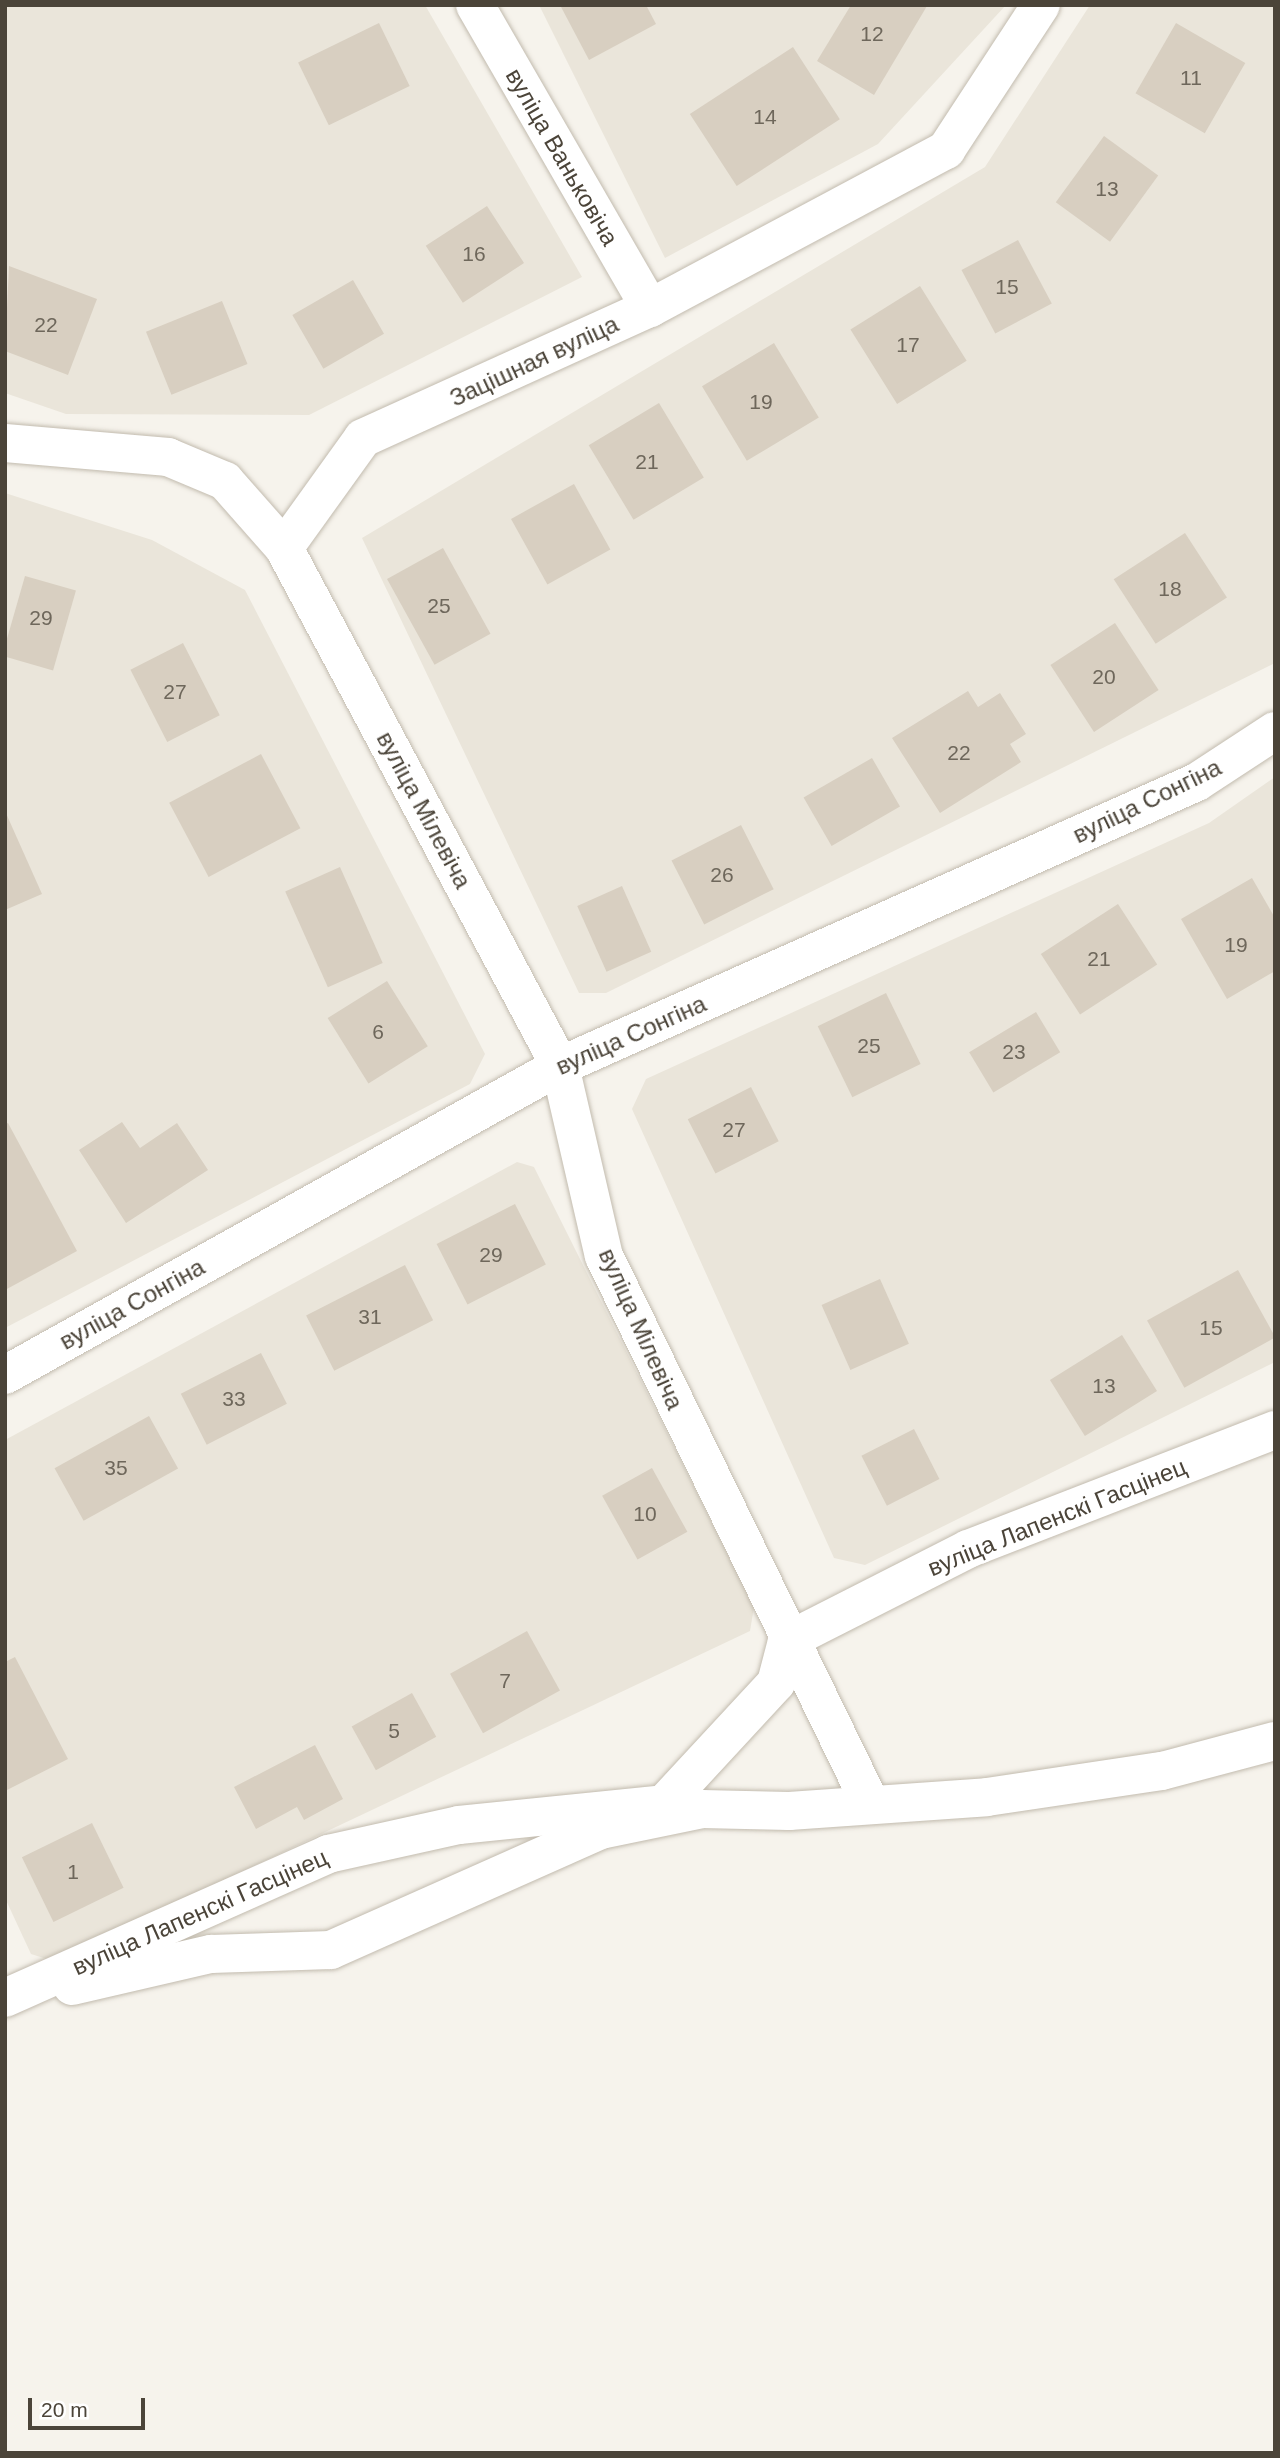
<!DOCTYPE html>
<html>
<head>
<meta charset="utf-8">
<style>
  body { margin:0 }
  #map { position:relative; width:1280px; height:2458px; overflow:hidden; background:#f6f3ec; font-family:Arial,sans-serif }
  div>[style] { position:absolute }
  .residential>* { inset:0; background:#eae5da }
  .building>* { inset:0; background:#d8cfc1; transform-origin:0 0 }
  .roads { filter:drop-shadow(0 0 2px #c2bbae) drop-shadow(0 0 2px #c2bbae) }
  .minor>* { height:38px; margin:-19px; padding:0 19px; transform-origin:19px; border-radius:19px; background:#fff }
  span { translate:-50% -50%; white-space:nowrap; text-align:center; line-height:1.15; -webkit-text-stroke:5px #fff; paint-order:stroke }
  .number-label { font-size:21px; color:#6e675b }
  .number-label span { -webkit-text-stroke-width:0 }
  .street-label { font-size:24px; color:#4b4439 }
  .frame { position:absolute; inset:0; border:7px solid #4b4439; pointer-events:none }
  .scale { position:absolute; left:28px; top:2398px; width:117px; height:32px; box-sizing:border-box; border:4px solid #4b4439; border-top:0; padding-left:9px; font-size:21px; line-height:24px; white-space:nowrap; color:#4b4439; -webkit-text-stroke:5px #fff; paint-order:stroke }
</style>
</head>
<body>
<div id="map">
  <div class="residential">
    <div style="clip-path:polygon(5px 5px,425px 5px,582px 277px,309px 415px,66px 414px,5px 393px)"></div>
    <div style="clip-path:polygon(539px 5px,1006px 5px,878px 144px,665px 258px)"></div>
    <div style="clip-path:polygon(1090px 5px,1275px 5px,1275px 663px,606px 993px,579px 993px,362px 538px,985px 167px)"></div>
    <div style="clip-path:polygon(5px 493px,152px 540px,245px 590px,485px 1054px,470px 1084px,5px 1328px)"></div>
    <div style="clip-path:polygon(1275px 777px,1275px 1362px,865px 1565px,834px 1558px,632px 1109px,646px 1079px,1209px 823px)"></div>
    <div style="clip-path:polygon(517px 1162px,534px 1167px,754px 1607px,750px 1631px,53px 1961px,31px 1954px,5px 1898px,5px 1440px)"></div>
  </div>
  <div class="building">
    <div style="clip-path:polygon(560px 5px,646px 5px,656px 24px,589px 60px)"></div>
    <div style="clip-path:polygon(851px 5px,927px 6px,874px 95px,817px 61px)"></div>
    <div style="left:379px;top:23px;width:70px;height:90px;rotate:64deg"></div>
    <div style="left:1176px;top:23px;width:80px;height:81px;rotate:30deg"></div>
    <div style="left:793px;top:47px;width:86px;height:123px;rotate:57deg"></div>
    <div style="left:1104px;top:136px;width:67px;height:82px;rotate:36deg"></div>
    <div style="left:487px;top:206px;width:68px;height:73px;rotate:57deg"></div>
    <div style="left:1018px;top:240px;width:72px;height:64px;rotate:62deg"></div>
    <div style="clip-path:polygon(9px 266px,97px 299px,68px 375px,5px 351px)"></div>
    <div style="left:353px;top:280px;width:62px;height:70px;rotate:60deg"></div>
    <div style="left:920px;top:286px;width:88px;height:82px;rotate:58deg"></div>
    <div style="left:222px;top:301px;width:68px;height:82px;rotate:68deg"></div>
    <div style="left:774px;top:343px;width:87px;height:84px;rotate:59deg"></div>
    <div style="left:659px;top:403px;width:87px;height:82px;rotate:59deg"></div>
    <div style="left:574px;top:484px;width:75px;height:72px;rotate:61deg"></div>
    <div style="left:1185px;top:533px;width:77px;height:85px;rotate:57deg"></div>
    <div style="left:443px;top:548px;width:98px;height:64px;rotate:61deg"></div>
    <div style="left:25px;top:576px;width:53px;height:83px;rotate:16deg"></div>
    <div style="left:1115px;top:623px;width:80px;height:77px;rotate:57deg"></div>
    <div style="left:183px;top:643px;width:81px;height:59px;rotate:63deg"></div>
    <div style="clip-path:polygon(968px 691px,978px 707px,1000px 693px,1026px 734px,1010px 744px,1021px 762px,940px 813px,892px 738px)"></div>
    <div style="left:261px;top:754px;width:84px;height:104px;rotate:62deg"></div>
    <div style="left:872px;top:758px;width:56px;height:79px;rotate:60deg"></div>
    <div style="clip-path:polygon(5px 811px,42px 894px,5px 910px)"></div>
    <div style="left:741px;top:825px;width:72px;height:78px;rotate:63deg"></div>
    <div style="left:340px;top:867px;width:105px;height:60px;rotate:66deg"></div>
    <div style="clip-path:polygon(1252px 878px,1275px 918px,1275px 971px,1227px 999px,1181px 919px)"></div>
    <div style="left:622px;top:886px;width:72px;height:49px;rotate:66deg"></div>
    <div style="left:1118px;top:904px;width:72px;height:92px;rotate:57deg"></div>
    <div style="left:387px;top:981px;width:77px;height:70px;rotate:58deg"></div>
    <div style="left:886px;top:993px;width:79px;height:76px;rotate:64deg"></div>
    <div style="left:1036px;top:1012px;width:47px;height:78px;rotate:59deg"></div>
    <div style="left:751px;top:1087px;width:61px;height:71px;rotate:63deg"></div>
    <div style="clip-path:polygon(122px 1122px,140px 1148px,177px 1123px,208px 1170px,126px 1223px,79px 1150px)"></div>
    <div style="clip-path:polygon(8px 1123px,77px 1251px,5px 1290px,5px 1124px)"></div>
    <div style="left:515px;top:1204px;width:68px;height:88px;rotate:63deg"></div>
    <div style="left:405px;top:1265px;width:62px;height:111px;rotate:63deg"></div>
    <div style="left:1238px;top:1270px;width:77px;height:104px;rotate:61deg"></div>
    <div style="left:880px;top:1279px;width:71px;height:64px;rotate:66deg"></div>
    <div style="left:1122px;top:1335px;width:66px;height:85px;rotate:58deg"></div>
    <div style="left:261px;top:1353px;width:57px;height:90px;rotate:63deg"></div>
    <div style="left:149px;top:1416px;width:60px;height:108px;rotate:61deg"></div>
    <div style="left:914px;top:1429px;width:56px;height:59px;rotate:63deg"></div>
    <div style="left:652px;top:1468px;width:73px;height:57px;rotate:61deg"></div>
    <div style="left:527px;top:1631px;width:68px;height:88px;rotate:61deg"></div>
    <div style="clip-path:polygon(15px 1657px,68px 1759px,5px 1791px,5px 1662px)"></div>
    <div style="left:412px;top:1693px;width:50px;height:69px;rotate:61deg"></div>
    <div style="clip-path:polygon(315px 1745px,343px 1799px,304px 1820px,297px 1807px,256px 1829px,234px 1787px)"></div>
    <div style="left:92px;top:1823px;width:72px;height:78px;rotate:64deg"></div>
  </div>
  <div class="roads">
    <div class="minor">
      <div style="left:475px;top:5px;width:350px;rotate:60deg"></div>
      <div style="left:5px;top:443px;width:164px;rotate:4.9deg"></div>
      <div style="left:168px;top:457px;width:62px;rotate:22.8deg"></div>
      <div style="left:225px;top:481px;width:89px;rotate:48.6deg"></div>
      <div style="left:284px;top:548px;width:587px;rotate:61.95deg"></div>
      <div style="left:560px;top:1066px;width:195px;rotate:77deg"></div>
      <div style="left:604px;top:1256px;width:610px;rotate:64.06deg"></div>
      <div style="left:284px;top:548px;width:135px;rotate:-54.3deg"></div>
      <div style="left:363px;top:438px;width:315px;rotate:-24.4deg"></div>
      <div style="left:650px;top:308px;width:336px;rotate:-28.1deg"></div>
      <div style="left:946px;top:150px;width:173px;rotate:-56.8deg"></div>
      <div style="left:5px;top:1375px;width:635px;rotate:-29.11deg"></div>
      <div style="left:560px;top:1066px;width:697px;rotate:-24.03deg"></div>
      <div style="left:1197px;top:782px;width:93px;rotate:-33.2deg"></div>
      <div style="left:72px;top:1986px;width:143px;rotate:-13deg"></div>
      <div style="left:211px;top:1954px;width:120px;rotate:-1.9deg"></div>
      <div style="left:331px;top:1950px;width:295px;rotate:-24deg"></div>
      <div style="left:601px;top:1830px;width:103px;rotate:-11.7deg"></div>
      <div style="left:702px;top:1809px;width:87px;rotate:1.3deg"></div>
      <div style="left:789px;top:1811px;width:198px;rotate:-4deg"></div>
      <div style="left:987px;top:1797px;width:177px;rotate:-8.5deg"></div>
      <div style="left:1162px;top:1771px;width:117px;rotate:-14.9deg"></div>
      <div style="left:5px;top:1998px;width:354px;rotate:-24deg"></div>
      <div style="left:328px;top:1854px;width:134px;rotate:-12.5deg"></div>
      <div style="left:459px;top:1825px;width:206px;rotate:-5.8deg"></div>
      <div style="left:664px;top:1804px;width:165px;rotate:-47.2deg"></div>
      <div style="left:776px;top:1683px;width:43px;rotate:-75.3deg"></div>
      <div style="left:787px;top:1641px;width:203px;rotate:-26.9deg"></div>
      <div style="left:968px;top:1549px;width:329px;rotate:-21.2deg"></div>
    </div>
  </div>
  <div class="number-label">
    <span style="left:872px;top:34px">12</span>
    <span style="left:1191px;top:78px">11</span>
    <span style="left:765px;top:117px">14</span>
    <span style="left:1107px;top:189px">13</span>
    <span style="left:474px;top:254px">16</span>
    <span style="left:1007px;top:287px">15</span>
    <span style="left:46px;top:325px">22</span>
    <span style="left:908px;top:345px">17</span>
    <span style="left:761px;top:402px">19</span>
    <span style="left:647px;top:462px">21</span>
    <span style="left:1170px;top:589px">18</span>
    <span style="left:439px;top:606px">25</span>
    <span style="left:41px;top:618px">29</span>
    <span style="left:1104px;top:677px">20</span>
    <span style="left:175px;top:692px">27</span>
    <span style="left:959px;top:753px">22</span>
    <span style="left:722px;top:875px">26</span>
    <span style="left:1236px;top:945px">19</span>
    <span style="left:1099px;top:959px">21</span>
    <span style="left:378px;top:1032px">6</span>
    <span style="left:869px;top:1046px">25</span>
    <span style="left:1014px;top:1052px">23</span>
    <span style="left:734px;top:1130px">27</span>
    <span style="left:491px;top:1255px">29</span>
    <span style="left:370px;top:1317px">31</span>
    <span style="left:1211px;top:1328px">15</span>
    <span style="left:1104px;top:1386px">13</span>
    <span style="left:234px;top:1399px">33</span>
    <span style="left:116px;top:1468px">35</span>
    <span style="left:645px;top:1514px">10</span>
    <span style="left:505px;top:1681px">7</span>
    <span style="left:394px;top:1731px">5</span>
    <span style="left:73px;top:1872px">1</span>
  </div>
  <div class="street-label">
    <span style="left:562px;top:157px;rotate:60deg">вуліца Ваньковіча</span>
    <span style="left:534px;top:361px;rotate:-25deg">Зацішная вуліца</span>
    <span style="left:1147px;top:801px;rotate:-26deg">вуліца Сонгіна</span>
    <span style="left:424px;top:810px;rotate:62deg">вуліца Мілевіча</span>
    <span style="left:631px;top:1035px;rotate:-24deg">вуліца Сонгіна</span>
    <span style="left:132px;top:1304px;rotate:-29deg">вуліца Сонгіна</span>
    <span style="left:641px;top:1329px;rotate:66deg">вуліца Мілевіча</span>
    <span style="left:1057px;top:1517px;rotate:-22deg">вуліца Лапенскі Гасцінец</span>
    <span style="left:200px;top:1912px;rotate:-24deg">вуліца Лапенскі Гасцінец</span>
  </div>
  <div class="frame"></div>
  <div class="scale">20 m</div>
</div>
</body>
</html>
